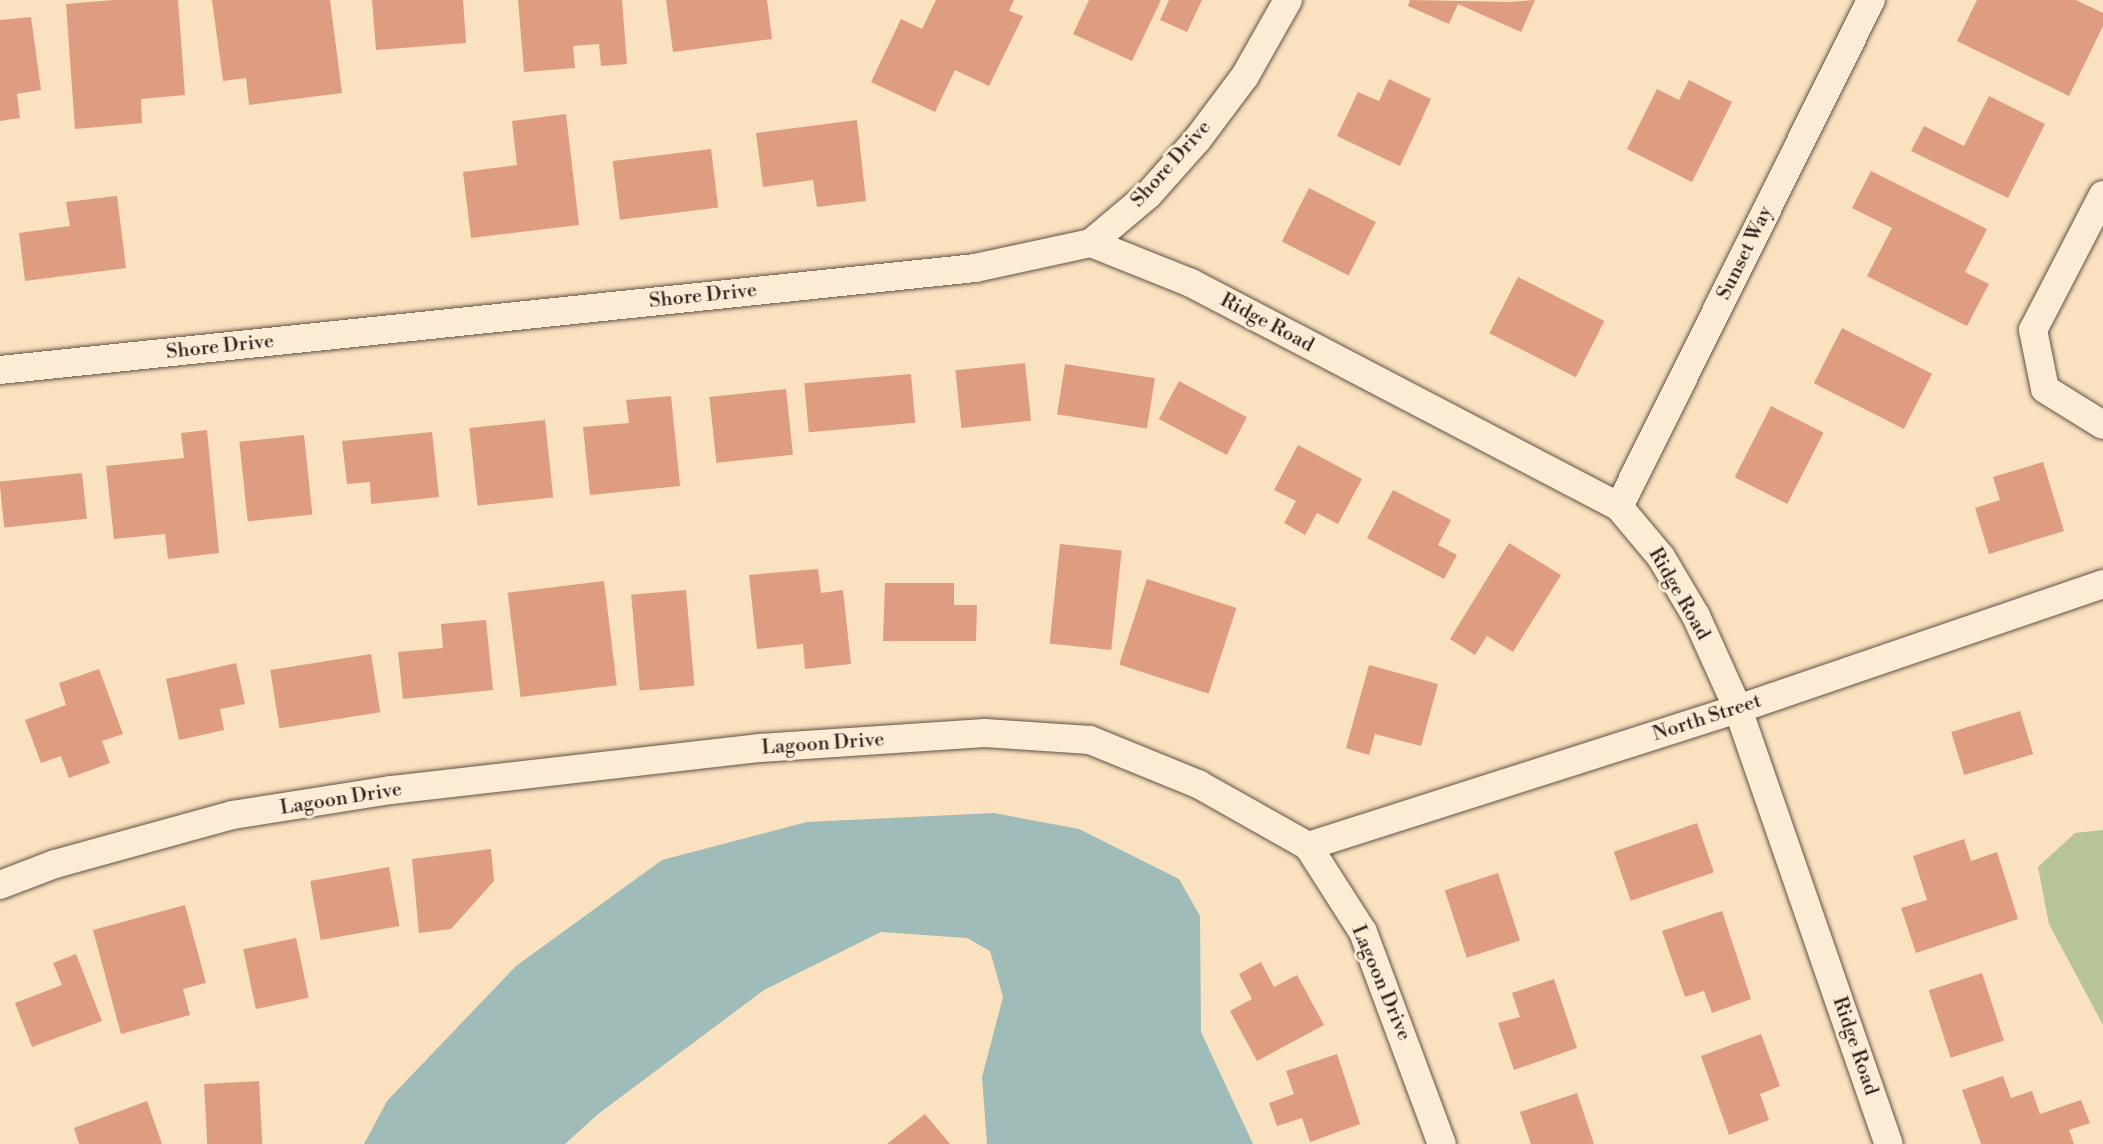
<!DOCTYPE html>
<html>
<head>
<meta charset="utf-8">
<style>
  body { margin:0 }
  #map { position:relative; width:2103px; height:1144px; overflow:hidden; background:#fae1bf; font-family:"Libre Bodoni",serif }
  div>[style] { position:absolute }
  .green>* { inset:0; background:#b7c497 }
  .water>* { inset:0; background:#9fbcb8 }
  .building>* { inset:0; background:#de9d80; transform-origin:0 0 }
  .roads { filter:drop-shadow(0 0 2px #625246) drop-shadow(0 0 2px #625246) }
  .minor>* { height:28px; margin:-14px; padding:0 14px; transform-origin:14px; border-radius:14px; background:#fcecd5 }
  span { translate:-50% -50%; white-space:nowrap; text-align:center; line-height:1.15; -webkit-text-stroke:6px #fcecd5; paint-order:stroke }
  .street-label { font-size:20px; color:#30231e }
</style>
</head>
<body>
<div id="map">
  <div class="green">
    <div style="clip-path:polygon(2103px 830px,2103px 1025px,2049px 924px,2038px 867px,2075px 833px)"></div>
  </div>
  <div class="water">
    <div style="clip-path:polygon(994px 813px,1079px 829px,1179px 879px,1200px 916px,1201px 1032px,1253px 1144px,987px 1144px,982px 1077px,1003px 997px,990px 951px,967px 938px,881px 932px,764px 990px,598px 1114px,565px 1144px,364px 1144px,387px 1101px,516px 966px,662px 860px,807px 822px)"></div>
  </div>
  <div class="building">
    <div style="clip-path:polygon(113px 0,178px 0,185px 95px,141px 99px,142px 123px,75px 129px,66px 4px)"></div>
    <div style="clip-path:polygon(212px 0,330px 0,342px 93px,249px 105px,246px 78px,223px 81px)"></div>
    <div style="clip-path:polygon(372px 0,463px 0,466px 43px,376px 50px)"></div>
    <div style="clip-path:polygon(518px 0,622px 0,627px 64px,601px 66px,599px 44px,573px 46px,575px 68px,524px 72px)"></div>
    <div style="clip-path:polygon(666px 0,767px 0,772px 39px,673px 52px)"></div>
    <div style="clip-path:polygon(936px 0,1014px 0,1009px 11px,1023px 16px,989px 86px,955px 70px,935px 112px,871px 82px,901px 19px,922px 29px)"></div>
    <div style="clip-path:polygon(1089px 0,1161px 0,1132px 61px,1073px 34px)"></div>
    <div style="clip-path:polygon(1169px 0,1202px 0,1187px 32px,1160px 20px)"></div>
    <div style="clip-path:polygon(1410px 0,1509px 2px,1535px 0,1521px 32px,1458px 4px,1449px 24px,1408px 6px)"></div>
    <div style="clip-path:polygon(1977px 0,2076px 0,2103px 13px,2103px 26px,2069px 96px,1957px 41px)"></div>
    <div style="clip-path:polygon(31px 17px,41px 90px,17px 94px,20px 118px,0 121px,0 20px)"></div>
    <div style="clip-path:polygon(1389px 79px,1431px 99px,1400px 166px,1337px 136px,1358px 92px,1379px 101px)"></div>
    <div style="clip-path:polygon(1689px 80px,1732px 102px,1692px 182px,1627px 149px,1657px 89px,1679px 100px)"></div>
    <div style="clip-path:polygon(1989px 96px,2045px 124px,2008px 198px,1911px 151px,1924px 126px,1964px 146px)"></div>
    <div style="clip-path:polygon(566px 114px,579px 225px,471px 238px,463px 172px,517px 165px,512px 121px)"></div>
    <div style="clip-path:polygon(857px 120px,866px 201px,817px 207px,813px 180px,763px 187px,756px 133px)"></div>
    <div style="left:711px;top:149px;width:59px;height:99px;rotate:83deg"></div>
    <div style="clip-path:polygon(1871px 171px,1987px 229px,1965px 272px,1989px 284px,1967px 326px,1867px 276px,1892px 228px,1852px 208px)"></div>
    <div style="left:1309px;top:188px;width:75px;height:60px;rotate:27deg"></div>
    <div style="clip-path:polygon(117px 196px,126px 268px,25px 281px,19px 233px,70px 226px,66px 202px)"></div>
    <div style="left:1518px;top:277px;width:97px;height:63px;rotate:27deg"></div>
    <div style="left:1842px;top:328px;width:101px;height:62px;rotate:27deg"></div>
    <div style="left:1025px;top:363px;width:58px;height:70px;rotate:84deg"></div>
    <div style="left:1065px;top:364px;width:91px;height:51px;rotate:9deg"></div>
    <div style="left:911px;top:374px;width:49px;height:107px;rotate:85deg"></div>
    <div style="left:1179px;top:381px;width:77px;height:43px;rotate:28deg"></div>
    <div style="left:786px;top:389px;width:66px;height:77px;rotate:84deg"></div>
    <div style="clip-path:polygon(671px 396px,680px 486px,590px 495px,583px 427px,629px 423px,626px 400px)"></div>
    <div style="left:1771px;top:406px;width:59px;height:80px;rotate:27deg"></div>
    <div style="left:545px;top:420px;width:78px;height:76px;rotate:84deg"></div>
    <div style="clip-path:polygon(207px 430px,219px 553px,168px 559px,165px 534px,114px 539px,106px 466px,184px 458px,181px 433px)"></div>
    <div style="clip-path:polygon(432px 432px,439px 497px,371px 504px,370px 482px,347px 484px,342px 441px)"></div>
    <div style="left:304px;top:435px;width:80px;height:65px;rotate:84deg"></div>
    <div style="clip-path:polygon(1298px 445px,1362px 479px,1338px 524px,1317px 513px,1305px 535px,1284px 523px,1296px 501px,1274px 490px)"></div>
    <div style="clip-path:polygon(2043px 462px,2064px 531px,1989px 554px,1975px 508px,2000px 500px,1993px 477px)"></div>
    <div style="left:82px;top:473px;width:46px;height:83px;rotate:84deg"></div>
    <div style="clip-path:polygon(1393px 490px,1451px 520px,1438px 545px,1457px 555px,1444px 579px,1367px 538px)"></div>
    <div style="clip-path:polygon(1509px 543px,1561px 575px,1513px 652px,1487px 636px,1475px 655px,1450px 639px)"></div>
    <div style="left:1060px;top:544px;width:62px;height:100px;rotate:6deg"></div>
    <div style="clip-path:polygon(818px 569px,821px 593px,843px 590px,851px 664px,805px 669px,803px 644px,757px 649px,749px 575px)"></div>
    <div style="left:1147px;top:579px;width:94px;height:90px;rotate:18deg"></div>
    <div style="left:604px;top:581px;width:105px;height:97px;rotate:83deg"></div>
    <div style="clip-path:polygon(885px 583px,954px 583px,954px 605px,977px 605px,976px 641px,883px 641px)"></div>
    <div style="left:686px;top:590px;width:96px;height:55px;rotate:85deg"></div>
    <div style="clip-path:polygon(486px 620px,493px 690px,403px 699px,398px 652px,443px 648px,441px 624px)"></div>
    <div style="left:371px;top:654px;width:59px;height:102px;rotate:81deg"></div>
    <div style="clip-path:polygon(236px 663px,245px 704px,220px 709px,224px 730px,179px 740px,166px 679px)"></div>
    <div style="clip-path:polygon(1369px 665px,1438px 684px,1421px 746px,1375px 734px,1369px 755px,1346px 748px)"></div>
    <div style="clip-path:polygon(99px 669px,123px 734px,102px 741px,110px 763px,69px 778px,61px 756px,41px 763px,25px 720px,66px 705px,59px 683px)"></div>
    <div style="left:2020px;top:711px;width:45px;height:72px;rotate:73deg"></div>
    <div style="left:1697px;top:823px;width:52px;height:88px;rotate:71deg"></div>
    <div style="clip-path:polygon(1964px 839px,1971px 861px,1997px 852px,2018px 919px,1916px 953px,1901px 908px,1927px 900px,1913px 856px)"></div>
    <div style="clip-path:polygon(491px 849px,494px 881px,451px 929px,419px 933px,412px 859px)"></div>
    <div style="left:389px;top:867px;width:60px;height:80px;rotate:80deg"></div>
    <div style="left:1498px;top:873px;width:71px;height:56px;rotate:72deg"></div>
    <div style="clip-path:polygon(185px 905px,206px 983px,183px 989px,190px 1015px,121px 1034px,93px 930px)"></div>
    <div style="clip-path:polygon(1722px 911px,1751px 999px,1712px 1013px,1704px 991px,1685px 997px,1662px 931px)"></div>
    <div style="left:296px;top:938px;width:61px;height:54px;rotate:78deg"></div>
    <div style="clip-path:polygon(76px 954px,102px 1021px,32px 1047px,15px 1003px,62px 985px,53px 963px)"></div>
    <div style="clip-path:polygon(1261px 962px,1274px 987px,1297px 975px,1324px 1025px,1257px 1061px,1230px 1011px,1252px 999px,1239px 974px)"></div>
    <div style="left:1982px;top:973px;width:71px;height:56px;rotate:72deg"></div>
    <div style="clip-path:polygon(1554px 979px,1577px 1048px,1514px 1070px,1498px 1023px,1520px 1017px,1512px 993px)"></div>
    <div style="clip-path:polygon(1761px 1034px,1780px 1086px,1760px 1094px,1769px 1120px,1729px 1135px,1701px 1056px)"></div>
    <div style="clip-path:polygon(1337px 1054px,1360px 1124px,1310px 1142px,1302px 1118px,1277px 1126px,1269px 1103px,1294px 1094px,1286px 1071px)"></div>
    <div style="clip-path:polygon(2003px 1076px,2011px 1098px,2032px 1091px,2040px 1114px,2081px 1100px,2090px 1123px,2069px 1130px,2074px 1144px,1981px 1144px,1962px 1090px)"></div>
    <div style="left:259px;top:1081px;width:63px;height:55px;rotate:87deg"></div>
    <div style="clip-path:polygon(1577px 1093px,1594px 1144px,1531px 1144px,1520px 1112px)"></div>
    <div style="clip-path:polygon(147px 1101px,162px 1144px,79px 1144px,74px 1128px)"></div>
    <div style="clip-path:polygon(925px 1114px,950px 1144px,887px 1144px)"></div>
  </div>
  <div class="roads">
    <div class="minor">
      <div style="left:2103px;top:195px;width:152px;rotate:117.4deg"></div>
      <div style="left:2033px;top:330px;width:60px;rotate:78.5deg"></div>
      <div style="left:2045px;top:389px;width:68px;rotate:31.8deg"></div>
      <div style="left:1091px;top:243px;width:108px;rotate:21.8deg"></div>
      <div style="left:1191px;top:283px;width:483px;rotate:27.6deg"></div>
      <div style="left:1619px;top:507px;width:65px;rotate:50deg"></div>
      <div style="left:1661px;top:557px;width:69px;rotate:59.3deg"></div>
      <div style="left:1696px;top:616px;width:102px;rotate:65.7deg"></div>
      <div style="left:1738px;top:709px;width:460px;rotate:70.9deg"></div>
      <div style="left:0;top:370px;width:980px;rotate:-5.97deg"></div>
      <div style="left:975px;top:268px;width:119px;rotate:-12.2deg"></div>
      <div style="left:1091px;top:243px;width:76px;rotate:-40.2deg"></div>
      <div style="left:1149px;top:194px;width:72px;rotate:-48.4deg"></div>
      <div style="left:1197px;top:140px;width:80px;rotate:-53.1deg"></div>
      <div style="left:1245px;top:76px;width:87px;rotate:-60.5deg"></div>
      <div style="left:1619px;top:507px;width:566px;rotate:-63.57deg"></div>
      <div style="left:1308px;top:846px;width:451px;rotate:-17.7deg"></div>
      <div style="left:1738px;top:709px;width:386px;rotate:-18.9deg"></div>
      <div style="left:0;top:885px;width:59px;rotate:-20.9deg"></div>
      <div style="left:55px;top:864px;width:185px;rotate:-15.4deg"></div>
      <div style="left:233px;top:815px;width:160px;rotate:-9deg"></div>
      <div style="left:391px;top:790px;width:371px;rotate:-6.5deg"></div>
      <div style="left:760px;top:748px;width:225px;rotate:-3.8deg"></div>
      <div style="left:985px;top:733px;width:105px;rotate:3.8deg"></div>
      <div style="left:1090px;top:740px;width:117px;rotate:22.2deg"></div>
      <div style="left:1198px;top:784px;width:126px;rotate:29.4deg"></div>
      <div style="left:1308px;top:846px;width:102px;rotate:57.4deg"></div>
      <div style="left:1363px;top:932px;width:226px;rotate:69.6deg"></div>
    </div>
  </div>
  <div class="street-label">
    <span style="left:1171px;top:164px;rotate:-48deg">Shore Drive</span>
    <span style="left:1745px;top:253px;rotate:-64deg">Sunset Way</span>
    <span style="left:703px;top:296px;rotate:-6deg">Shore Drive</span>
    <span style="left:1267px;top:323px;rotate:28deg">Ridge Road</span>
    <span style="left:220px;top:347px;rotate:-6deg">Shore Drive</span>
    <span style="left:1679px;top:594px;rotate:60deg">Ridge Road</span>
    <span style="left:1707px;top:718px;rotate:-18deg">North Street</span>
    <span style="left:823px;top:744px;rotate:-4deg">Lagoon Drive</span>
    <span style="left:341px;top:799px;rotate:-9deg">Lagoon Drive</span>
    <span style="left:1381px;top:983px;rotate:67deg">Lagoon Drive</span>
    <span style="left:1855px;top:1046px;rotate:71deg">Ridge Road</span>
  </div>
</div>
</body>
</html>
